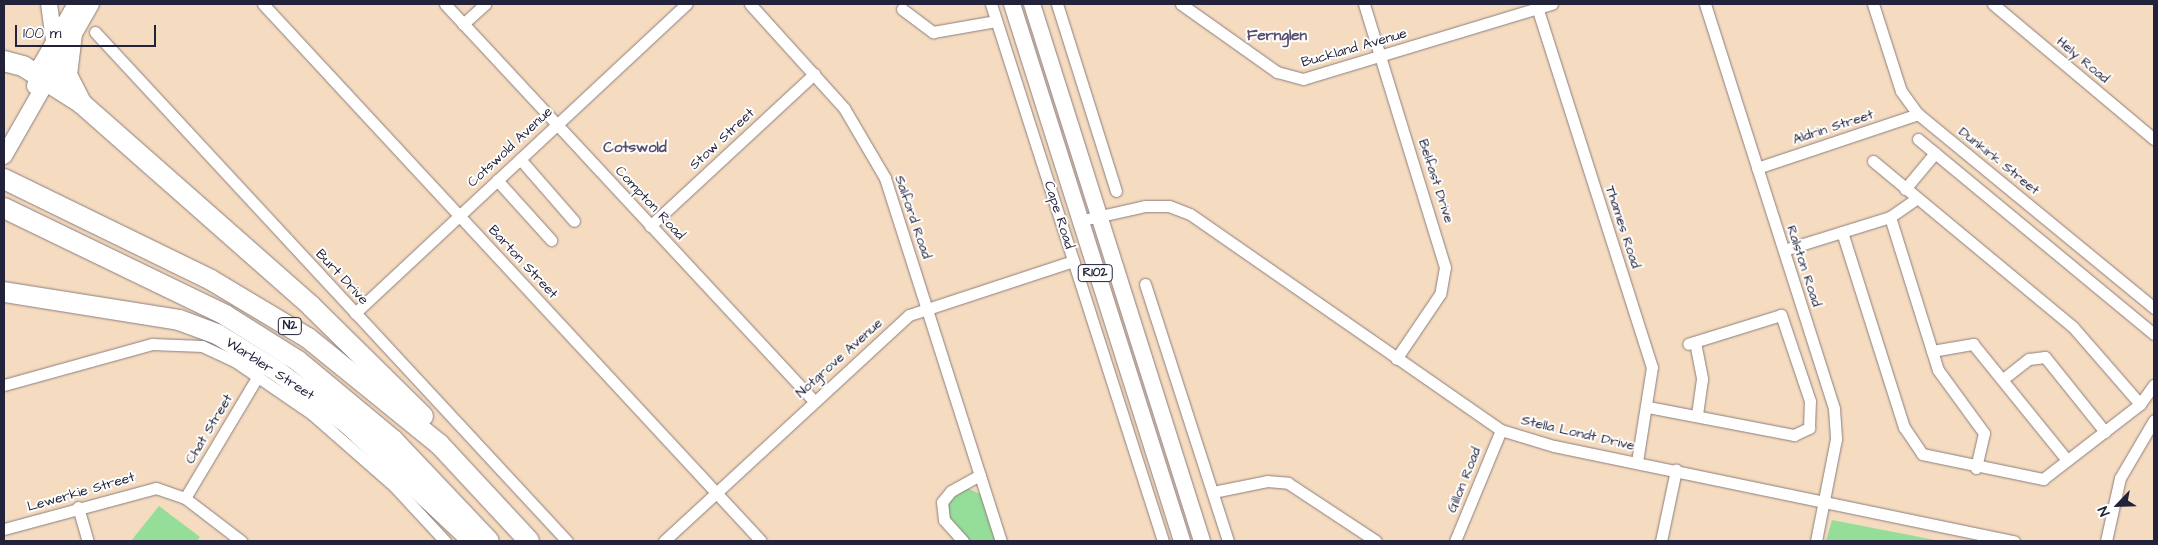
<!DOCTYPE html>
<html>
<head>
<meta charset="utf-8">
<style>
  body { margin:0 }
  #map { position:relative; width:2158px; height:545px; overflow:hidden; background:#f5dbbf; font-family:"Architects Daughter",sans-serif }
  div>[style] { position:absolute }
  .green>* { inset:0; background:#95de99 }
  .roads { filter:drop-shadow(0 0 1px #8c7e7d) drop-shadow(0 0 1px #8c7e7d) }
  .minor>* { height:11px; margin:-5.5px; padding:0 5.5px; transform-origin:5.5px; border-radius:5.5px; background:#fff }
  .primary>* { height:16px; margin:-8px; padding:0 8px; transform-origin:8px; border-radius:8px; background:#fff }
  .motorway>* { height:20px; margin:-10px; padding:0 10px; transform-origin:10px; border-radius:10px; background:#fff }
  span { translate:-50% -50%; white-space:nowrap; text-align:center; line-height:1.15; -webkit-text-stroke:4px #fff; paint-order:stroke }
  .shield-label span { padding:1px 4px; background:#fff; border:1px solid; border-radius:4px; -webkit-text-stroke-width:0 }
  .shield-label { font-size:12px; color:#22223b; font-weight:700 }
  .street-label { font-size:14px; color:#22223b }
  .neighbourhood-label { font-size:15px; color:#594e6e; font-weight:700 }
  .frame { position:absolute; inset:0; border:5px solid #22223b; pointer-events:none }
  .north { position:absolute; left:2093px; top:480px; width:50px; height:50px; -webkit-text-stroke:4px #fff; paint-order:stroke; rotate:246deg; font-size:14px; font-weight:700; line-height:20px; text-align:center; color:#22223b }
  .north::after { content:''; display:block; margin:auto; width:18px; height:22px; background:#22223b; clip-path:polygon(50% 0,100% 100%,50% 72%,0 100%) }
  .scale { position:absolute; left:15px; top:25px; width:141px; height:22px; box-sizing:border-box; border:2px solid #22223b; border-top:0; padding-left:6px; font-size:15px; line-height:18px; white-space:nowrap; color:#22223b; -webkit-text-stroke:4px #fff; paint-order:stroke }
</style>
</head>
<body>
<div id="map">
  <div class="green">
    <div style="clip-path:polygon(967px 488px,980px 494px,996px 541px,970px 541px,949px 519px,947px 503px)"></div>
    <div style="clip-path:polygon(159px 506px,200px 537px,197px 541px,131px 541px)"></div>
    <div style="clip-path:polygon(1832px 520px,1940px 541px,1826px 541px)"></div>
  </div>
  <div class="roads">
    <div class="minor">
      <div style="left:263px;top:4px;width:732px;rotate:47.16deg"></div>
      <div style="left:445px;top:4px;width:542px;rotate:47.09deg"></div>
      <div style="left:750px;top:4px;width:140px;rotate:47.9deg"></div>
      <div style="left:844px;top:108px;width:81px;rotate:59.6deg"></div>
      <div style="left:885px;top:178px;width:381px;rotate:72.3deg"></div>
      <div style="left:991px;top:4px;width:564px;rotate:72.24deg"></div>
      <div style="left:1057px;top:4px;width:196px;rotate:72.5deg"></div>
      <div style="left:1181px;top:4px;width:118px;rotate:35.3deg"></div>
      <div style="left:1277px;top:72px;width:27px;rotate:15deg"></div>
      <div style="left:1303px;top:79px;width:260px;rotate:-16.8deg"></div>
      <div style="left:1364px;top:4px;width:275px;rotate:72.9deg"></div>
      <div style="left:1445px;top:267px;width:27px;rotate:100deg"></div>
      <div style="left:1440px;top:294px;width:78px;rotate:124.1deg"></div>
      <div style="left:1536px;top:4px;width:381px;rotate:72.3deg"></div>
      <div style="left:1652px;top:367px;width:96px;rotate:99deg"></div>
      <div style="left:1705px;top:4px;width:425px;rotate:72.3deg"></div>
      <div style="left:1834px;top:409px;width:30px;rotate:86deg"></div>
      <div style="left:1836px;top:439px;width:104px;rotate:101.1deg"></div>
      <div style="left:1873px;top:4px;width:91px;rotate:72.2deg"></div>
      <div style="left:1901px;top:91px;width:29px;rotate:54deg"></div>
      <div style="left:1918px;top:114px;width:306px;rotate:39.4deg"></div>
      <div style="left:1993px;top:4px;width:210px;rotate:40deg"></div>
      <div style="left:902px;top:9px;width:39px;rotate:37deg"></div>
      <div style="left:933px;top:32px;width:64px;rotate:-9.9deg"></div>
      <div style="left:463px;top:24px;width:30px;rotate:-42deg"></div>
      <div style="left:95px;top:32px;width:694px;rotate:47.16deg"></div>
      <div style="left:1918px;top:139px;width:306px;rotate:39.6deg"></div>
      <div style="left:520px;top:159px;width:82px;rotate:48.9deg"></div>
      <div style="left:1873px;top:161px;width:260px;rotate:39.7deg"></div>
      <div style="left:2073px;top:327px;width:102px;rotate:49deg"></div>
      <div style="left:2140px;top:404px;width:24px;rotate:-54deg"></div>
      <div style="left:1757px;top:168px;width:170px;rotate:-18.5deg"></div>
      <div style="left:497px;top:180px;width:81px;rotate:48deg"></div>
      <div style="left:1905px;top:189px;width:47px;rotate:-50.2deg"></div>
      <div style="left:1890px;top:217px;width:160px;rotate:72.6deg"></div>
      <div style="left:1938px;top:370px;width:78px;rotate:53.9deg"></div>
      <div style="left:1984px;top:433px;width:36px;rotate:103deg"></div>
      <div style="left:1078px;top:221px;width:69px;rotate:-12.6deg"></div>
      <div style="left:1145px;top:206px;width:24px"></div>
      <div style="left:1169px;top:206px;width:22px;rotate:21deg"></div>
      <div style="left:1190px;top:214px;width:379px;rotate:34.8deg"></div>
      <div style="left:1501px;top:430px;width:55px;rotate:16.8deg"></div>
      <div style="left:1554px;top:446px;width:470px;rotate:11.7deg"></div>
      <div style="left:650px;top:226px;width:224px;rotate:-42.8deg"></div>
      <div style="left:1842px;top:232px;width:205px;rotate:72.4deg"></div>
      <div style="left:1904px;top:427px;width:32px;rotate:56deg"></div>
      <div style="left:1922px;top:454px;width:124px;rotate:11.7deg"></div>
      <div style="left:2043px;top:479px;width:123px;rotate:-37.7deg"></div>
      <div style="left:1784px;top:250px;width:111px;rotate:-17.3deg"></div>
      <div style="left:1890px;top:217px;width:32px;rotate:-35deg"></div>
      <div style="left:1145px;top:284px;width:270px;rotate:72.1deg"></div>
      <div style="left:355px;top:313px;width:453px;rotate:-43deg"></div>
      <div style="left:1695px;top:342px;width:38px;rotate:79deg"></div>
      <div style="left:1702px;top:379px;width:37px;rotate:98deg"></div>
      <div style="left:1932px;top:351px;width:42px;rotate:-9.7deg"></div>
      <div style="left:1973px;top:344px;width:149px;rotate:51deg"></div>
      <div style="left:2003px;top:379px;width:33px;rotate:-38deg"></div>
      <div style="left:2029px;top:359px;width:16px;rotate:-7deg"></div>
      <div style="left:2045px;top:357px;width:96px;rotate:51.3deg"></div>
      <div style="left:4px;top:385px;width:154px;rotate:-15.5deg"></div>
      <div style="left:152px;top:344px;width:50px;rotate:2.3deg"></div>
      <div style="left:202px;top:346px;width:38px;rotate:25deg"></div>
      <div style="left:236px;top:362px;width:92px;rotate:34.4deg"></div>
      <div style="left:312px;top:414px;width:109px;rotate:41.3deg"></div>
      <div style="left:394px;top:486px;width:75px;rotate:47.2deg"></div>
      <div style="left:1648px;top:407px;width:149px;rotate:10.9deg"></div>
      <div style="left:1794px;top:435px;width:17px;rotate:-25deg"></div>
      <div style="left:1809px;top:428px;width:27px;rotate:-88deg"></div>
      <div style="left:1810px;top:401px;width:91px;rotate:-108.6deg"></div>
      <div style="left:1781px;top:315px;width:97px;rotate:162.7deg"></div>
      <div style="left:1213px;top:492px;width:55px;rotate:-11.5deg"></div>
      <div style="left:1267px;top:481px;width:21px;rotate:5deg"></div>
      <div style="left:1288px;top:483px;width:105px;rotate:33.4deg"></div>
      <div style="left:185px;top:498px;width:142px;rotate:-59.1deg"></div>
      <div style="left:78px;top:507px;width:35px;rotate:74deg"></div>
      <div style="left:4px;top:529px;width:157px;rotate:-15.1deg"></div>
      <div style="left:156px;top:488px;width:31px;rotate:19deg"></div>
      <div style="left:185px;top:498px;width:71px;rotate:37.5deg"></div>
      <div style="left:664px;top:541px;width:333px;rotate:-42.7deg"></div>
      <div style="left:909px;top:315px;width:173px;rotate:-18.2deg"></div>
      <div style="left:963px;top:541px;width:28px;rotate:-132deg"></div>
      <div style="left:944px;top:520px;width:18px;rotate:-96deg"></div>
      <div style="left:942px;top:502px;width:14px;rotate:-51deg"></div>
      <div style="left:951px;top:491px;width:33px;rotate:-29deg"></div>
      <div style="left:1455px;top:541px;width:120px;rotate:-67.5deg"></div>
      <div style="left:1661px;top:541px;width:73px;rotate:-78.1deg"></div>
      <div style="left:2106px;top:541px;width:65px;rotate:-77.5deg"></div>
      <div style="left:2120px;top:478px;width:67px;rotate:-59.6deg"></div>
    </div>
    <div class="primary">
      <div style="left:49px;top:4px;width:35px;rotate:82deg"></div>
      <div style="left:1012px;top:4px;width:563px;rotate:72.43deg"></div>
      <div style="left:1032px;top:4px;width:563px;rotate:72.43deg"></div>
      <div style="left:35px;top:86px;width:22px;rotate:-74deg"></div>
      <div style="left:41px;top:65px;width:70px;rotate:-60.2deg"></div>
      <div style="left:4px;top:156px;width:175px;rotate:-60.2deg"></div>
    </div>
    <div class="motorway">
      <div style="left:72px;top:34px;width:41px;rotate:97deg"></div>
      <div style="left:67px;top:75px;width:31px;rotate:63deg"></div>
      <div style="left:4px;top:61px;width:20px;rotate:15deg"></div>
      <div style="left:23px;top:66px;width:69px;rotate:32.5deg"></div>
      <div style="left:81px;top:103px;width:307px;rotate:41.4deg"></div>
      <div style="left:311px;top:306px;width:157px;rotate:44.5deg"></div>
      <div style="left:4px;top:179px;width:230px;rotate:26deg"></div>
      <div style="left:211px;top:280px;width:113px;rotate:30.9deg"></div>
      <div style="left:308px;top:338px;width:169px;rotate:39deg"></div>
      <div style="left:439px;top:444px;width:132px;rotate:47.1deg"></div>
      <div style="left:4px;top:208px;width:246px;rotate:25.8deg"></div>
      <div style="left:225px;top:315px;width:86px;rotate:32.2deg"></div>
      <div style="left:298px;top:361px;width:124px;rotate:39.7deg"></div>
      <div style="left:393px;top:440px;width:139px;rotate:46.5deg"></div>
      <div style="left:4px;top:292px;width:177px;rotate:9.1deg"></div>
      <div style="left:179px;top:320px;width:40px;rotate:20.2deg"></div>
      <div style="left:217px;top:334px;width:70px;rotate:31.7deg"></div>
      <div style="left:277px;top:371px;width:89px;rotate:36.7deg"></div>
      <div style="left:348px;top:424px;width:167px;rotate:43.1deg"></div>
    </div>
  </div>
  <div class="shield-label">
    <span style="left:1095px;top:273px">R102</span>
    <span style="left:290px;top:326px">N2</span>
  </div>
  <div class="street-label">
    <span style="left:1354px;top:48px;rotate:-16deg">Buckland Avenue</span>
    <span style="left:2083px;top:60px;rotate:40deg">Hely Road</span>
    <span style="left:1833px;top:127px;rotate:-18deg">Aldrin Street</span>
    <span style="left:722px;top:139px;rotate:-43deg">Stow Street</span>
    <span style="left:510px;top:147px;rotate:-43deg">Cotswold Avenue</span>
    <span style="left:1999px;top:161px;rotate:39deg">Dunkirk Street</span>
    <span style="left:1436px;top:181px;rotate:72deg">Belfast Drive</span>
    <span style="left:650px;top:203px;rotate:47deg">Compton Road</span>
    <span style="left:1059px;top:215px;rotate:72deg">Cape Road</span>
    <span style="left:913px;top:217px;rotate:71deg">Salford Road</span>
    <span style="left:1623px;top:227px;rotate:72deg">Thames Road</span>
    <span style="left:523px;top:262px;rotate:47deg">Barton Street</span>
    <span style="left:1804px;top:266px;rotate:72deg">Ralston Road</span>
    <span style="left:342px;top:277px;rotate:47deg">Burt Drive</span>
    <span style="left:839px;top:358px;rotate:-42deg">Notgrove Avenue</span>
    <span style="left:270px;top:369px;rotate:33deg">Warbler Street</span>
    <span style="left:209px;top:429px;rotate:-59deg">Chat Street</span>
    <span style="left:1578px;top:433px;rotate:13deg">Stella Londt Drive</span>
    <span style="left:1464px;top:480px;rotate:-68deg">Gillon Road</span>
    <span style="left:81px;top:492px;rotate:-16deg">Lewerkie Street</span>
  </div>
  <div class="neighbourhood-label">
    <span style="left:1277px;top:36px">Fernglen</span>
    <span style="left:635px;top:148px">Cotswold</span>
  </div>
  <div class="frame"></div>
  <div class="north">N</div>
  <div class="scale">100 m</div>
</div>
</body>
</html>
